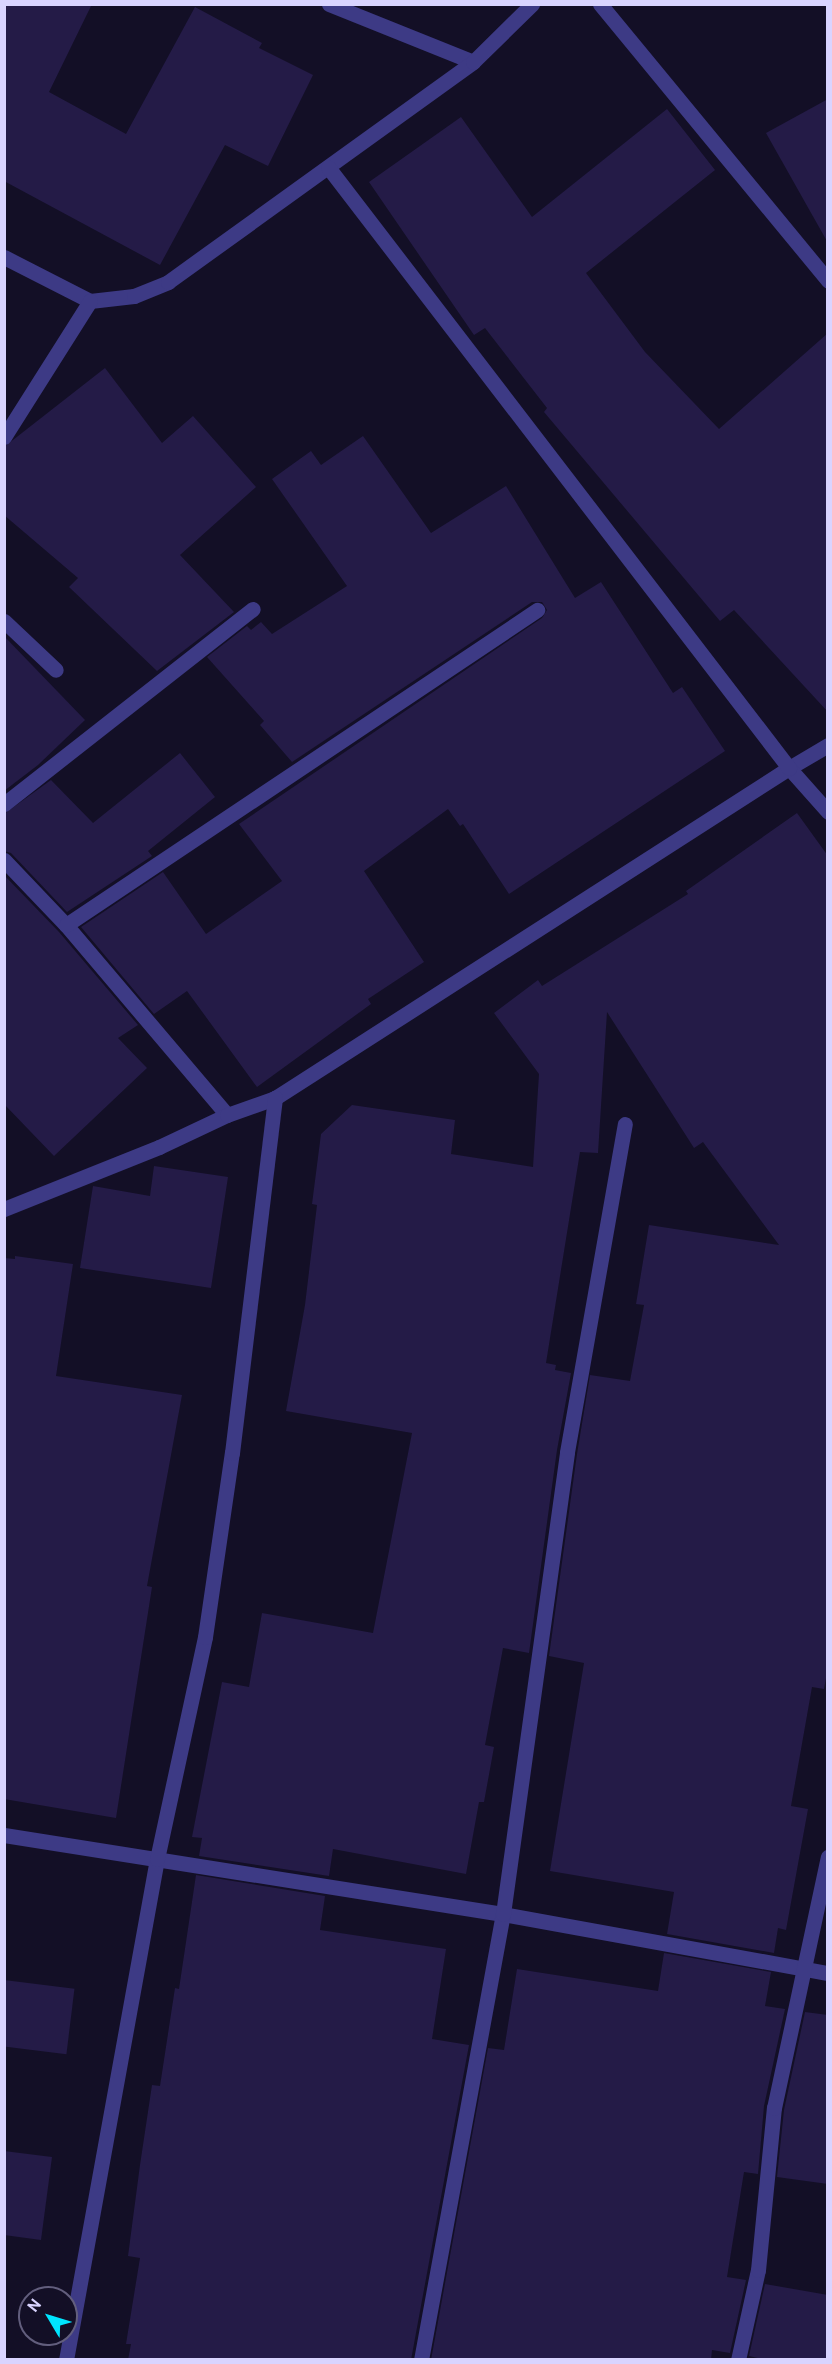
<!DOCTYPE html>
<html>
<head>
<meta charset="utf-8">
<style>
  body { margin:0 }
  #map { position:relative; width:832px; height:2364px; overflow:hidden; background:#130f26; font-family:Overpass,sans-serif }
  div>[style] { position:absolute }
  .building>* { inset:0; background:#241b47; transform-origin:0 0 }
  .minor>* { height:15px; margin:-7.5px; padding:0 7.5px; transform-origin:7.5px; border-radius:7.5px; background:#3d3a85 }
  span { translate:-50% -50%; white-space:nowrap; text-align:center; line-height:1.15; -webkit-text-stroke:6px #130f26; paint-order:stroke }
  .frame { position:absolute; inset:0; border:6px solid #d9d4ff; pointer-events:none }
  .north { position:absolute; left:18px; top:2286px; width:60px; height:60px; box-sizing:border-box; background:#130f26; border:2px solid #625e7d; border-radius:50%; rotate:308deg; font-size:16px; font-weight:700; line-height:24px; text-align:center; color:#d9d4ff }
  .north::after { content:''; display:block; margin:auto; width:21px; height:27px; background:#00e5ff; clip-path:polygon(50% 0,100% 100%,50% 72%,0 100%) }
</style>
</head>
<body>
<div id="map">
  <div class="building">
    <div style="clip-path:polygon(4px 4px,92px 4px,49px 92px,126px 134px,195px 7px,262px 43px,259px 48px,313px 75px,268px 166px,225px 145px,160px 265px,4px 181px)"></div>
    <div style="clip-path:polygon(828px 99px,828px 243px,766px 133px)"></div>
    <div style="clip-path:polygon(667px 109px,715px 170px,586px 273px,645px 352px,719px 429px,828px 333px,828px 712px,734px 610px,720px 621px,544px 412px,547px 408px,485px 328px,474px 335px,369px 182px,461px 117px,532px 217px)"></div>
    <div style="clip-path:polygon(105px 368px,162px 443px,193px 416px,256px 487px,180px 555px,234px 612px,157px 671px,69px 587px,78px 578px,4px 515px,4px 447px)"></div>
    <div style="clip-path:polygon(363px 436px,431px 533px,506px 486px,575px 598px,601px 582px,673px 693px,682px 687px,725px 751px,509px 894px,463px 824px,460px 826px,448px 809px,364px 871px,424px 962px,368px 999px,371px 1004px,257px 1087px,187px 991px,154px 1014px,81px 927px,163px 872px,206px 934px,282px 881px,239px 824px,542px 618px,547px 610px,542px 602px,532px 602px,292px 762px,260px 725px,264px 721px,207px 657px,247px 626px,251px 630px,261px 622px,272px 634px,347px 586px,272px 479px,311px 451px,321px 465px)"></div>
    <div style="clip-path:polygon(4px 636px,85px 720px,38px 765px,4px 791px)"></div>
    <div style="clip-path:polygon(180px 753px,215px 797px,148px 851px,152px 856px,67px 912px,11px 853px,4px 851px,4px 814px,51px 780px,93px 823px)"></div>
    <div style="clip-path:polygon(797px 813px,828px 856px,828px 1667px,824px 1689px,812px 1687px,791px 1806px,808px 1809px,786px 1930px,778px 1928px,774px 1953px,667px 1934px,674px 1892px,550px 1871px,584px 1663px,549px 1656px,577px 1454px,590px 1375px,630px 1381px,644px 1305px,636px 1304px,649px 1225px,779px 1245px,703px 1142px,694px 1148px,607px 1012px,598px 1153px,580px 1152px,546px 1363px,556px 1365px,555px 1370px,571px 1373px,557px 1450px,529px 1653px,503px 1648px,485px 1745px,494px 1747px,484px 1802px,479px 1802px,466px 1874px,333px 1849px,329px 1876px,199px 1856px,202px 1838px,192px 1837px,222px 1682px,249px 1687px,262px 1613px,373px 1633px,412px 1433px,286px 1411px,305px 1305px,317px 1205px,312px 1204px,321px 1134px,352px 1105px,455px 1120px,451px 1154px,533px 1167px,539px 1074px,494px 1013px,538px 980px,542px 986px,688px 894px,686px 891px)"></div>
    <div style="clip-path:polygon(4px 875px,59px 932px,138px 1025px,118px 1038px,147px 1068px,54px 1156px,4px 1104px)"></div>
    <div style="clip-path:polygon(154px 1166px,228px 1177px,211px 1288px,80px 1268px,93px 1186px,150px 1196px)"></div>
    <div style="clip-path:polygon(15px 1256px,73px 1264px,56px 1376px,182px 1395px,147px 1586px,152px 1587px,116px 1818px,4px 1799px,4px 1258px,15px 1259px)"></div>
    <div style="clip-path:polygon(196px 1875px,325px 1896px,320px 1930px,446px 1949px,432px 2039px,469px 2045px,411px 2360px,128px 2360px,131px 2344px,126px 2344px,140px 2258px,128px 2256px,140px 2165px,152px 2085px,160px 2086px,175px 1988px,179px 1989px)"></div>
    <div style="clip-path:polygon(664px 1953px,771px 1972px,765px 2006px,785px 2009px,764px 2106px,758px 2174px,744px 2172px,727px 2277px,746px 2280px,730px 2353px,712px 2350px,711px 2360px,431px 2360px,488px 2048px,504px 2050px,517px 1969px,658px 1991px)"></div>
    <div style="left:4px;top:1980px;width:71px;height:66px;rotate:7deg"></div>
    <div style="clip-path:polygon(805px 2012px,828px 2015px,828px 2184px,777px 2177px,784px 2110px)"></div>
    <div style="clip-path:polygon(4px 2151px,52px 2157px,41px 2240px,4px 2235px)"></div>
    <div style="clip-path:polygon(765px 2284px,828px 2295px,828px 2360px,766px 2360px,749px 2356px)"></div>
  </div>
  <div class="minor">
    <div style="left:329px;top:4px;width:155px;rotate:21.9deg"></div>
    <div style="left:600px;top:4px;width:359px;rotate:50.5deg"></div>
    <div style="left:4px;top:257px;width:97px;rotate:27.1deg"></div>
    <div style="left:90px;top:301px;width:44px;rotate:-6.5deg"></div>
    <div style="left:134px;top:296px;width:37px;rotate:-22deg"></div>
    <div style="left:168px;top:282px;width:376px;rotate:-35.8deg"></div>
    <div style="left:473px;top:62px;width:83px;rotate:-44.5deg"></div>
    <div style="left:4px;top:437px;width:161px;rotate:-57.7deg"></div>
    <div style="left:4px;top:621px;width:71px;rotate:43.3deg"></div>
    <div style="left:828px;top:745px;width:45px;rotate:149.5deg"></div>
    <div style="left:789px;top:768px;width:59px;rotate:48.4deg"></div>
    <div style="left:4px;top:804px;width:316px;rotate:-38.1deg"></div>
    <div style="left:4px;top:860px;width:90px;rotate:46.4deg"></div>
    <div style="left:66px;top:925px;width:249px;rotate:49.7deg"></div>
    <div style="left:66px;top:925px;width:567px;rotate:-33.77deg"></div>
    <div style="left:4px;top:1209px;width:167px;rotate:-21.8deg"></div>
    <div style="left:159px;top:1147px;width:75px;rotate:-25.2deg"></div>
    <div style="left:227px;top:1115px;width:51px;rotate:-19.5deg"></div>
    <div style="left:275px;top:1098px;width:611px;rotate:-32.7deg"></div>
    <div style="left:789px;top:768px;width:757px;rotate:-127.49deg"></div>
    <div style="left:4px;top:1835px;width:505px;rotate:9deg"></div>
    <div style="left:503px;top:1914px;width:330px;rotate:10.3deg"></div>
    <div style="left:66px;top:2360px;width:509px;rotate:-79.71deg"></div>
    <div style="left:157px;top:1859px;width:227px;rotate:-77.8deg"></div>
    <div style="left:205px;top:1637px;width:186px;rotate:-81.7deg"></div>
    <div style="left:232px;top:1453px;width:358px;rotate:-83.1deg"></div>
    <div style="left:421px;top:2360px;width:453px;rotate:-79.6deg"></div>
    <div style="left:503px;top:1914px;width:466px;rotate:-82.1deg"></div>
    <div style="left:567px;top:1452px;width:333px;rotate:-80deg"></div>
    <div style="left:738px;top:2360px;width:92px;rotate:-77.5deg"></div>
    <div style="left:758px;top:2270px;width:163px;rotate:-84.4deg"></div>
    <div style="left:774px;top:2108px;width:257px;rotate:-77.9deg"></div>
  </div>
  <div class="frame"></div>
  <div class="north">N</div>
</div>
</body>
</html>
